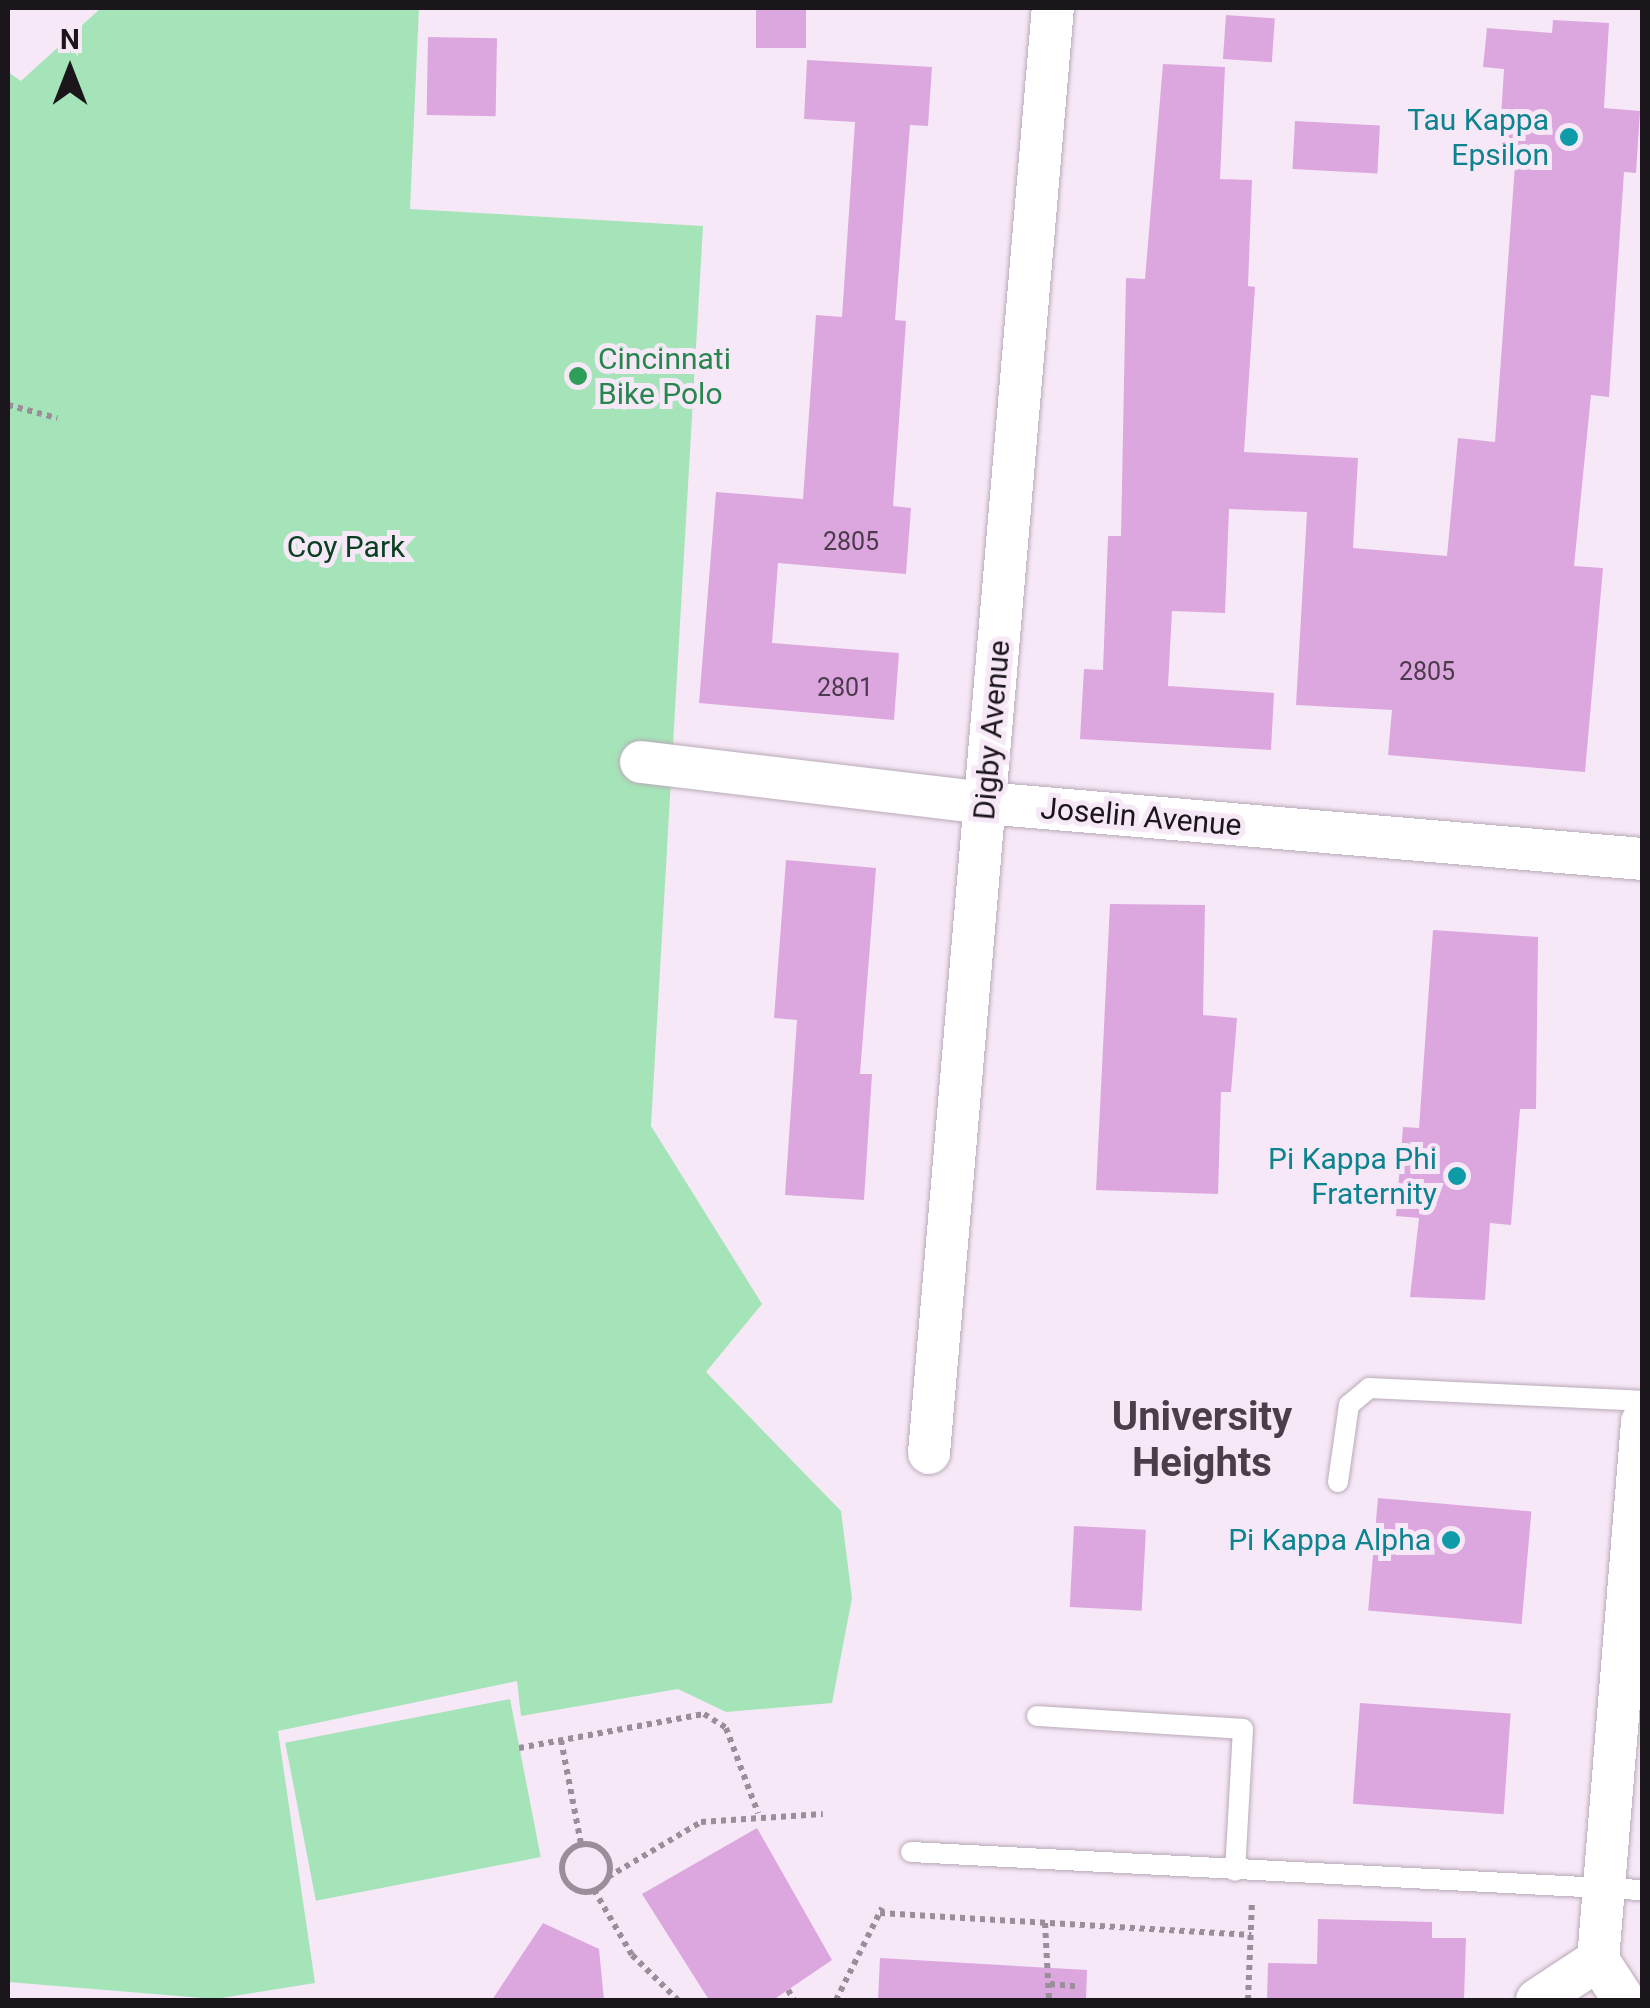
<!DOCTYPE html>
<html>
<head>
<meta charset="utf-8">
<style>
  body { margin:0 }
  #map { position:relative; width:1650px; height:2008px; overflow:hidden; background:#f7e8f7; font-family:Roboto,sans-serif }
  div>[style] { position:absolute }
  .green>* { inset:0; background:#a5e4b8; transform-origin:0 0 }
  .building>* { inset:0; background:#dca7df; transform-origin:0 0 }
  .path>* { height:6px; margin-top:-3px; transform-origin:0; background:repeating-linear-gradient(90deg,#998e99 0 5px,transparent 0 10px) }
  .path>.ring { margin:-3px; padding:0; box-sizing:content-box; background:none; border:6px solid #998e99; border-radius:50% }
  .roads { filter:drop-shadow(0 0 2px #b8aab8) drop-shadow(0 0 2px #b8aab8) }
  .service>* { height:20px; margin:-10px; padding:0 10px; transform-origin:10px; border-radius:10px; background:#fff }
  .minor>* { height:42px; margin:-21px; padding:0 21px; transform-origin:21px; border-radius:21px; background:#fff }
  .dots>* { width:28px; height:28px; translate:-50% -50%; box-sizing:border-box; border:5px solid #f7e8f7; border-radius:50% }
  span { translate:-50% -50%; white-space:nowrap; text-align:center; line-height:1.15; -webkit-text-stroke:10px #f7e8f7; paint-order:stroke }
  .number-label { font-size:25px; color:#4b3a4c }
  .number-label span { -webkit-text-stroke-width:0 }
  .culture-label { font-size:30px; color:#0d838f }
  .right { translate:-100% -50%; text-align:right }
  .leisure-label { font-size:30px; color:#27864d }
  .left { translate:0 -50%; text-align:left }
  .park-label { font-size:30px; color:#0a4022 }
  .street-label { font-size:30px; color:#1b161b }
  .district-label { font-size:40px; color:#493e4a; font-weight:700 }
  .frame { position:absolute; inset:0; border:10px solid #1b161b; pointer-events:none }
  .north { position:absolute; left:20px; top:20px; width:100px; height:100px; -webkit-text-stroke:8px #f7e8f7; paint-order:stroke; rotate:0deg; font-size:28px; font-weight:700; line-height:40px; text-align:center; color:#1b161b }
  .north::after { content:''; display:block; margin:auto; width:35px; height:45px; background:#1b161b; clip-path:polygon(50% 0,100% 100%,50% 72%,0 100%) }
</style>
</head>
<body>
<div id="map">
  <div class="green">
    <div style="clip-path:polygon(101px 8px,419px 8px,410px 209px,703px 226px,651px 1126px,762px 1304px,706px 1372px,841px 1511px,852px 1598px,832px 1703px,726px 1712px,678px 1689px,521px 1716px,517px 1681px,278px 1731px,315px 1983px,215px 1999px,8px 1982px,8px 72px,21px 81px)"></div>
    <div style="left:510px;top:1699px;width:161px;height:229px;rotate:79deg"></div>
  </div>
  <div class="building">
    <div style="left:756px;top:8px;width:50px;height:40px"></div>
    <div style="left:1226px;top:15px;width:49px;height:44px;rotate:4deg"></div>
    <div style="clip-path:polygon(1553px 20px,1609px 23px,1604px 108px,1640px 111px,1636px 173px,1624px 172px,1609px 397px,1591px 395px,1574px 566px,1603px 568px,1585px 772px,1388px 755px,1392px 710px,1296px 705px,1307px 512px,1229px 509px,1225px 613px,1172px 611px,1168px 686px,1274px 693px,1271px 750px,1080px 739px,1084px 669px,1103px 670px,1108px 536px,1121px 536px,1126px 278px,1145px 279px,1163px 64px,1225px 67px,1220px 179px,1252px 180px,1248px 286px,1255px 287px,1244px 452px,1358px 458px,1353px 548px,1447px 556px,1458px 438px,1495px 442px,1515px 165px,1498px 164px,1504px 69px,1483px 67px,1487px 28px,1552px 33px)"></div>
    <div style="left:428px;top:37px;width:69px;height:78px;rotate:1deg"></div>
    <div style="clip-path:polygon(807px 60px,932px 67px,928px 126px,910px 125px,895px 320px,906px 321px,893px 506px,911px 508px,906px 574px,778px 563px,772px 643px,899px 653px,894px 720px,699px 703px,716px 492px,803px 499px,816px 315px,842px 317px,855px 122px,804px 119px)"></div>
    <div style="left:1295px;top:121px;width:85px;height:48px;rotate:3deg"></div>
    <div style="clip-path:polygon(786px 860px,876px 868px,860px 1074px,872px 1074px,864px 1200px,785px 1195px,797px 1020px,774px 1018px)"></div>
    <div style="clip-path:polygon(1110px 904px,1205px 905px,1203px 1015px,1237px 1018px,1231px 1092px,1221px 1092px,1218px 1194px,1096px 1190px)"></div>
    <div style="clip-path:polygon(1433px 930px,1538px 937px,1536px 1109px,1520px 1109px,1511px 1225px,1490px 1223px,1485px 1300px,1410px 1297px,1419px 1218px,1396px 1216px,1403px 1127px,1419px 1128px)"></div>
    <div style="left:1378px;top:1498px;width:154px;height:113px;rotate:5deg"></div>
    <div style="left:1074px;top:1526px;width:72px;height:81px;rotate:3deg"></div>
    <div style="left:1360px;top:1703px;width:151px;height:101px;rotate:4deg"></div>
    <div style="clip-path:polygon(757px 1828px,832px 1960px,773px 2000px,709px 2000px,642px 1894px)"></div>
    <div style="clip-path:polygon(1318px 1919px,1432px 1922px,1432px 1938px,1466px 1938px,1464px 2000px,1267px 2000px,1268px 1963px,1317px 1964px)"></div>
    <div style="clip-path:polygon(543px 1923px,599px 1949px,604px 2000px,492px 2000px)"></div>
    <div style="clip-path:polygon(880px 1958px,1087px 1970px,1086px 2000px,878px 2000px)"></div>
  </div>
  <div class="path">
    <div style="left:8px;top:405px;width:51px;rotate:14.9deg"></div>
    <div style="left:561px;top:1740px;width:106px;rotate:79.1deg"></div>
    <div style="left:519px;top:1748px;width:188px;rotate:-10.4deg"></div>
    <div style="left:704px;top:1714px;width:26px;rotate:32deg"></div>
    <div style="left:726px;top:1728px;width:91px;rotate:69.4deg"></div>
    <div class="ring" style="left:562px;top:1844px;width:42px;height:42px"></div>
    <div style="left:608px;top:1877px;width:108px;rotate:-30.6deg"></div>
    <div style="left:701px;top:1822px;width:122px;rotate:-3.8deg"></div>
    <div style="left:594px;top:1890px;width:75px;rotate:59.7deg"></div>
    <div style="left:632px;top:1955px;width:64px;rotate:44.4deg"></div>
    <div style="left:880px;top:1913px;width:372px;rotate:3.4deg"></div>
    <div style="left:1045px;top:1923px;width:77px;rotate:87deg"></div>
    <div style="left:1050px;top:1984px;width:25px;rotate:5deg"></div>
    <div style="left:788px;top:1990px;width:12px;rotate:59deg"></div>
    <div style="left:836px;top:2000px;width:103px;rotate:-63.4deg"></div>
    <div style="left:1248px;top:2000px;width:98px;rotate:-87.7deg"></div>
  </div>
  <div class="roads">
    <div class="service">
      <div style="left:1338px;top:1482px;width:78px;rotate:-81.9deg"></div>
      <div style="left:1349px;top:1405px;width:26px;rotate:-40deg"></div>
      <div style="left:1369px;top:1388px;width:273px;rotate:2.7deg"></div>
      <div style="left:1037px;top:1716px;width:206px;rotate:3.6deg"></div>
      <div style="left:1243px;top:1729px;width:142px;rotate:93.2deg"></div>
      <div style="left:911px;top:1852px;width:732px;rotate:2.98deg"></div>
    </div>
    <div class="minor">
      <div style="left:641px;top:762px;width:346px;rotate:6.8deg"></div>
      <div style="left:985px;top:803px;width:659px;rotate:4.87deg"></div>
      <div style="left:929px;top:1453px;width:1450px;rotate:-85.1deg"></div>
      <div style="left:1537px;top:2000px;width:73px;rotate:-33.3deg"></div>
      <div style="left:1624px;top:2000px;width:48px;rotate:-123deg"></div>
      <div style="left:1598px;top:1960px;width:540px;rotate:-85.32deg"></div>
    </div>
  </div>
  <div class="dots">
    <div style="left:1569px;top:137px;background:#0f9aa8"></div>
    <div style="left:578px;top:376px;background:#2e9e5b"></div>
    <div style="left:1457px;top:1176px;background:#0f9aa8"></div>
    <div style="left:1451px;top:1540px;background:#0f9aa8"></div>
  </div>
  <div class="number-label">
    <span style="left:851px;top:542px">2805</span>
    <span style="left:1427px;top:672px">2805</span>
    <span style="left:845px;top:688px">2801</span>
  </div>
  <div class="culture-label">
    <span class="right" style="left:1549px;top:137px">Tau Kappa<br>Epsilon</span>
    <span class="right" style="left:1437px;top:1176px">Pi Kappa Phi<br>Fraternity</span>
    <span class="right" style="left:1431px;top:1540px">Pi Kappa Alpha</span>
  </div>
  <div class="leisure-label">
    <span class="left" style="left:598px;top:376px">Cincinnati<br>Bike Polo</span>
  </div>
  <div class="park-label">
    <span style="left:346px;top:547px">Coy Park</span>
  </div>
  <div class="street-label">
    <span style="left:992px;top:730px;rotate:-85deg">Digby Avenue</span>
    <span style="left:1141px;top:817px;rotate:5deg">Joselin Avenue</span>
  </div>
  <div class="district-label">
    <span style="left:1202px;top:1440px">University<br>Heights</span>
  </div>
  <div class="frame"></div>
  <div class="north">N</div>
</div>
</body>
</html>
